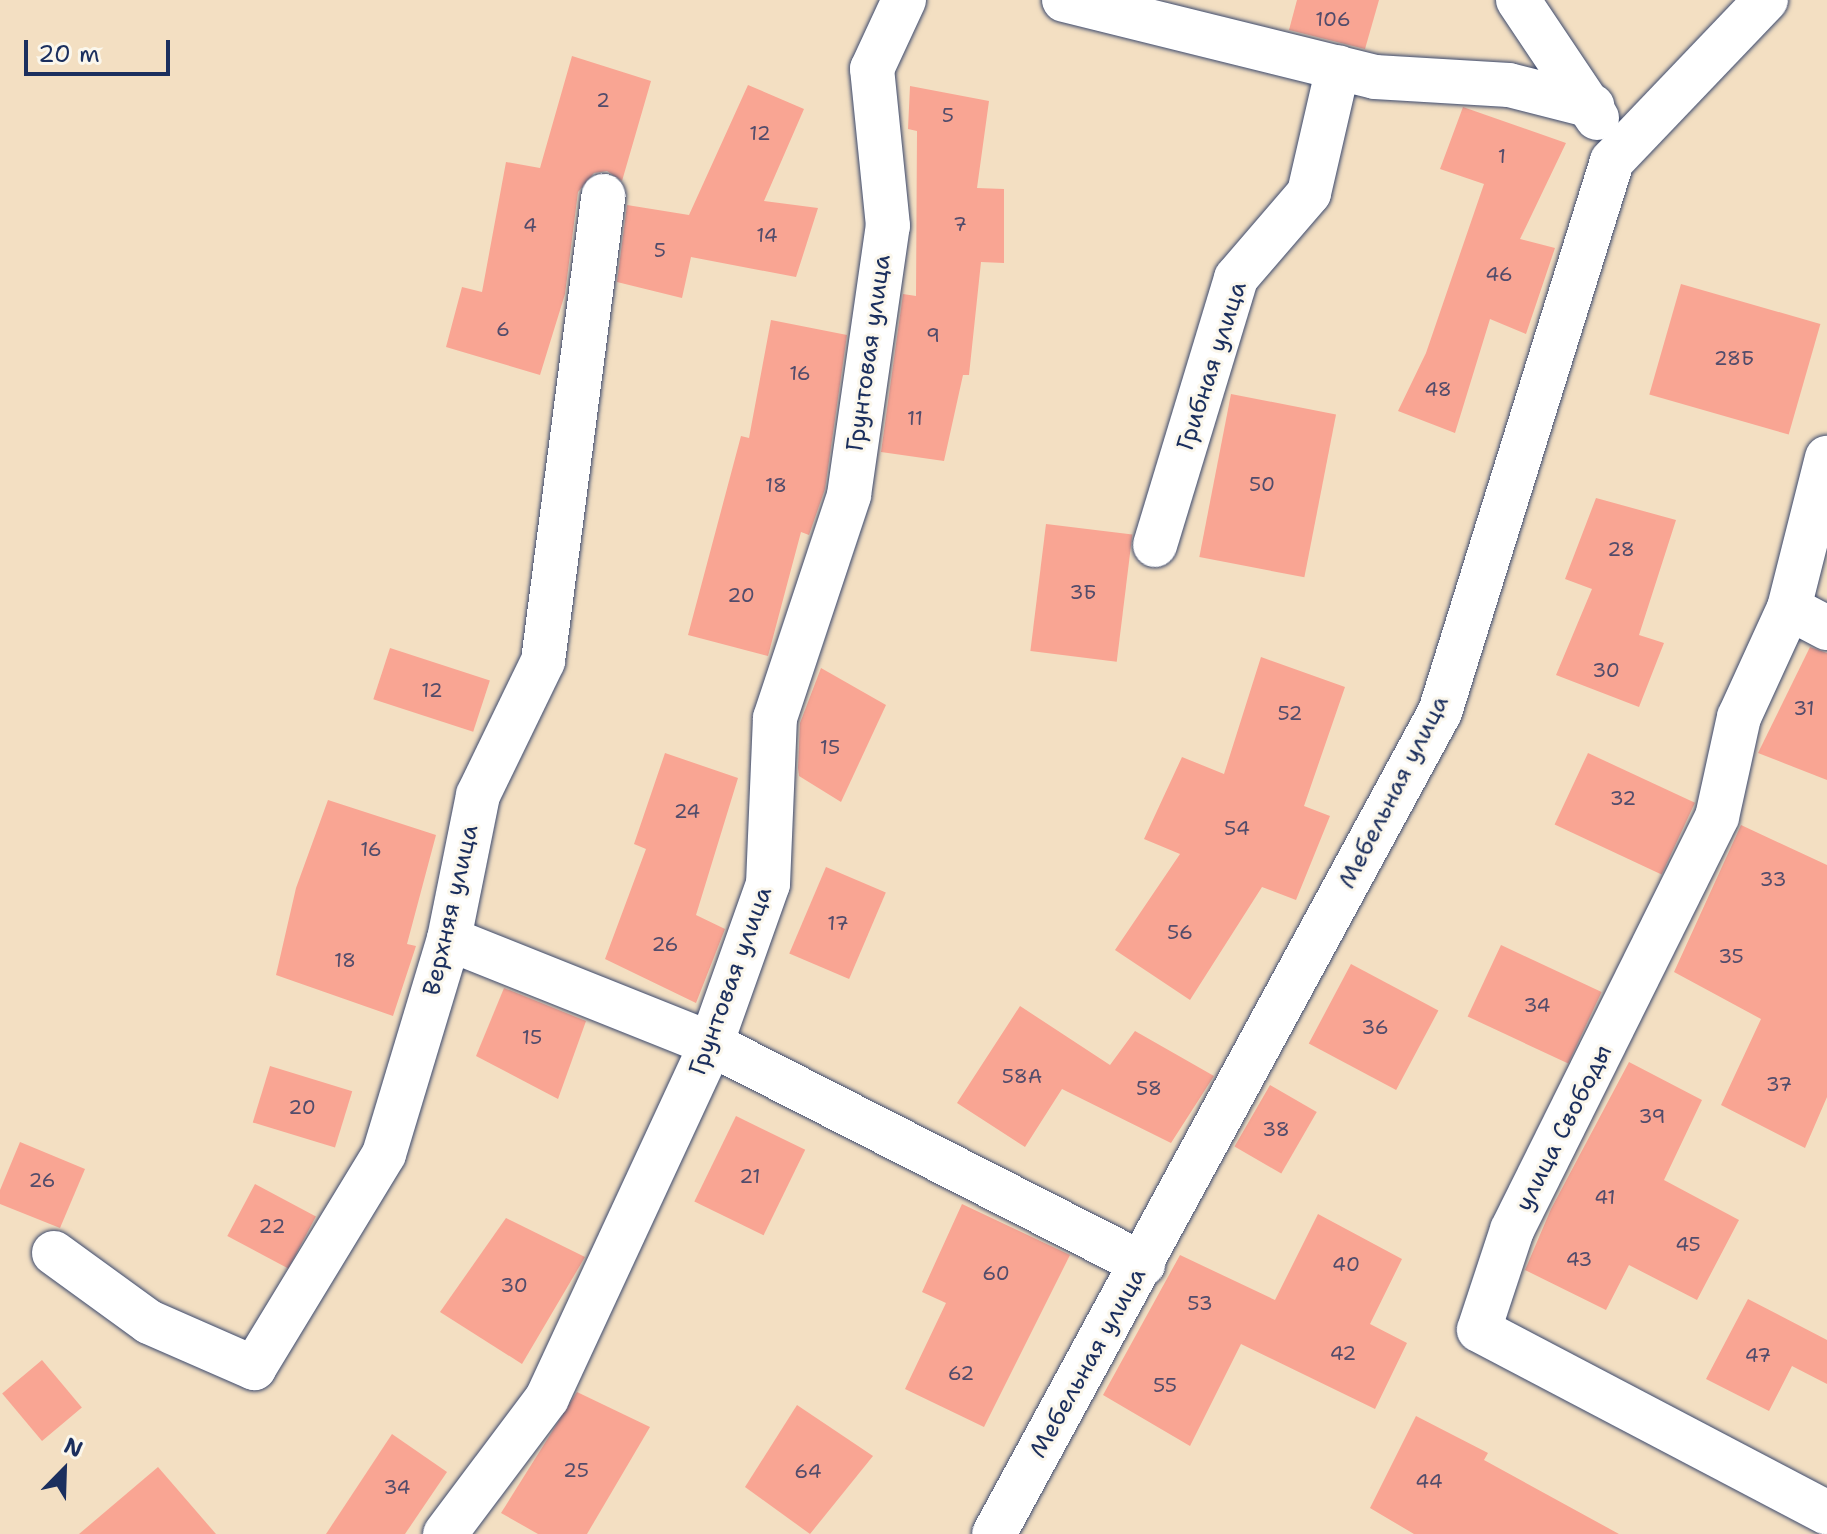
<!DOCTYPE html>
<html>
<head>
<meta charset="utf-8">
<style>
  body { margin:0 }
  #map { position:relative; width:1827px; height:1534px; overflow:hidden; background:#f3dfc2; font-family:"Shantell Sans",sans-serif }
  div>[style] { position:absolute }
  .building>* { inset:0; background:#f9a593; transform-origin:0 0 }
  .roads { filter:drop-shadow(0 0 2px #3b496d) drop-shadow(0 0 2px #3b496d) }
  .street>* { height:44px; margin:-22px; padding:0 22px; transform-origin:22px; border-radius:22px; background:#fff }
  span { translate:-50% -50%; white-space:nowrap; text-align:center; line-height:1.15; -webkit-text-stroke:6px #fbf7ec; paint-order:stroke }
  .number-label { font-size:20px; color:#524c6b }
  .number-label span { -webkit-text-stroke-width:0 }
  .street-label { font-size:24px; color:#1b2f5e }
  .north { position:absolute; left:24px; top:1430px; width:80px; height:80px; -webkit-text-stroke:6px #fbf7ec; paint-order:stroke; rotate:23deg; font-size:22px; font-weight:700; line-height:32px; text-align:center; color:#1b2f5e }
  .north::after { content:''; display:block; margin:auto; width:28px; height:36px; background:#1b2f5e; clip-path:polygon(50% 0,100% 100%,50% 72%,0 100%) }
  .scale { position:absolute; left:24px; top:40px; width:146px; height:36px; box-sizing:border-box; border:4px solid #1b2f5e; border-top:0; padding-left:10px; font-size:24px; line-height:28px; white-space:nowrap; color:#1b2f5e; -webkit-text-stroke:6px #fbf7ec; paint-order:stroke }
</style>
</head>
<body>
<div id="map">
  <div class="building">
    <div style="clip-path:polygon(1297px 0,1379px 0,1365px 49px,1289px 30px)"></div>
    <div style="clip-path:polygon(572px 56px,651px 81px,622px 181px,607px 171px,594px 173px,578px 192px,565px 294px,540px 375px,446px 347px,462px 287px,482px 292px,506px 162px,540px 168px)"></div>
    <div style="clip-path:polygon(748px 85px,804px 109px,764px 201px,818px 208px,796px 277px,691px 257px,682px 298px,617px 282px,627px 205px,689px 215px)"></div>
    <div style="clip-path:polygon(910px 86px,989px 101px,977px 188px,1004px 189px,1004px 263px,981px 262px,969px 375px,963px 375px,944px 461px,881px 452px,903px 294px,916px 296px,917px 131px,908px 129px)"></div>
    <div style="clip-path:polygon(1463px 107px,1566px 143px,1520px 239px,1555px 248px,1526px 334px,1490px 319px,1455px 433px,1398px 411px,1426px 353px,1484px 184px,1440px 169px)"></div>
    <div style="left:1681px;top:284px;width:145px;height:115px;rotate:16deg"></div>
    <div style="clip-path:polygon(771px 320px,847px 335px,825px 489px,809px 535px,801px 532px,768px 656px,688px 635px,741px 436px,749px 438px)"></div>
    <div style="left:1231px;top:394px;width:107px;height:166px;rotate:11deg"></div>
    <div style="clip-path:polygon(1596px 498px,1676px 520px,1639px 635px,1664px 643px,1639px 707px,1556px 675px,1592px 589px,1565px 579px)"></div>
    <div style="left:1046px;top:524px;width:87px;height:128px;rotate:7deg"></div>
    <div style="clip-path:polygon(1810px 647px,1827px 653px,1827px 780px,1758px 753px)"></div>
    <div style="left:390px;top:648px;width:105px;height:54px;rotate:18deg"></div>
    <div style="clip-path:polygon(1261px 657px,1345px 687px,1304px 806px,1330px 816px,1296px 900px,1262px 887px,1190px 1000px,1115px 950px,1180px 854px,1144px 839px,1182px 757px,1224px 774px)"></div>
    <div style="clip-path:polygon(821px 668px,886px 705px,841px 802px,799px 776px,798px 768px,800px 723px)"></div>
    <div style="clip-path:polygon(665px 753px,738px 778px,696px 915px,725px 929px,696px 1003px,605px 959px,646px 849px,634px 844px)"></div>
    <div style="left:1588px;top:753px;width:118px;height:79px;rotate:25deg"></div>
    <div style="clip-path:polygon(328px 800px,436px 835px,407px 944px,416px 946px,393px 1016px,276px 975px,296px 888px)"></div>
    <div style="clip-path:polygon(1741px 825px,1827px 865px,1827px 1097px,1805px 1148px,1721px 1105px,1761px 1019px,1674px 972px)"></div>
    <div style="left:826px;top:867px;width:65px;height:94px;rotate:23deg"></div>
    <div style="left:1501px;top:945px;width:111px;height:79px;rotate:25deg"></div>
    <div style="left:1351px;top:964px;width:99px;height:90px;rotate:28deg"></div>
    <div style="clip-path:polygon(504px 988px,586px 1021px,558px 1099px,476px 1056px)"></div>
    <div style="clip-path:polygon(1020px 1006px,1110px 1065px,1135px 1031px,1214px 1076px,1171px 1143px,1062px 1089px,1025px 1147px,957px 1103px)"></div>
    <div style="clip-path:polygon(1629px 1062px,1702px 1100px,1664px 1180px,1739px 1220px,1697px 1300px,1629px 1265px,1606px 1310px,1525px 1270px,1551px 1209px)"></div>
    <div style="left:270px;top:1066px;width:86px;height:59px;rotate:17deg"></div>
    <div style="left:1270px;top:1085px;width:54px;height:71px;rotate:30deg"></div>
    <div style="left:736px;top:1116px;width:77px;height:95px;rotate:26deg"></div>
    <div style="clip-path:polygon(20px 1142px,85px 1169px,60px 1228px,0 1204px,0 1190px)"></div>
    <div style="left:255px;top:1184px;width:69px;height:59px;rotate:28deg"></div>
    <div style="clip-path:polygon(962px 1204px,1070px 1255px,984px 1427px,905px 1389px,946px 1303px,922px 1292px)"></div>
    <div style="clip-path:polygon(1318px 1214px,1402px 1259px,1370px 1324px,1407px 1343px,1375px 1409px,1241px 1344px,1190px 1446px,1103px 1395px,1180px 1255px,1275px 1300px)"></div>
    <div style="clip-path:polygon(506px 1218px,585px 1257px,522px 1364px,440px 1312px)"></div>
    <div style="clip-path:polygon(1748px 1299px,1827px 1340px,1827px 1384px,1792px 1366px,1769px 1411px,1706px 1379px)"></div>
    <div style="left:42px;top:1360px;width:62px;height:52px;rotate:50deg"></div>
    <div style="clip-path:polygon(577px 1392px,650px 1427px,587px 1534px,538px 1534px,501px 1513px)"></div>
    <div style="clip-path:polygon(797px 1405px,873px 1456px,810px 1534px,745px 1487px)"></div>
    <div style="clip-path:polygon(1416px 1416px,1488px 1453px,1484px 1460px,1619px 1534px,1414px 1534px,1370px 1508px)"></div>
    <div style="clip-path:polygon(392px 1434px,447px 1472px,405px 1534px,326px 1534px)"></div>
    <div style="clip-path:polygon(158px 1467px,216px 1534px,79px 1534px)"></div>
  </div>
  <div class="roads">
    <div class="street">
      <div style="left:1064px;top:0;width:320px;rotate:13.9deg"></div>
      <div style="left:1375px;top:77px;width:134px;rotate:3.4deg"></div>
      <div style="left:1509px;top:85px;width:86px;rotate:14.2deg"></div>
      <div style="left:1518px;top:0;width:142px;rotate:56.2deg"></div>
      <div style="left:1155px;top:545px;width:279px;rotate:-73.1deg"></div>
      <div style="left:1236px;top:278px;width:112px;rotate:-49.3deg"></div>
      <div style="left:1309px;top:193px;width:129px;rotate:-77deg"></div>
      <div style="left:1789px;top:608px;width:155px;rotate:-75.8deg"></div>
      <div style="left:1827px;top:628px;width:43px;rotate:-152.2deg"></div>
      <div style="left:1789px;top:608px;width:120px;rotate:114.6deg"></div>
      <div style="left:1739px;top:717px;width:102px;rotate:102.4deg"></div>
      <div style="left:1717px;top:817px;width:461px;rotate:116.4deg"></div>
      <div style="left:1512px;top:1230px;width:105px;rotate:108.3deg"></div>
      <div style="left:1479px;top:1330px;width:393px;rotate:27.7deg"></div>
      <div style="left:449px;top:939px;width:282px;rotate:21.8deg"></div>
      <div style="left:711px;top:1044px;width:485px;rotate:27deg"></div>
      <div style="left:54px;top:1253px;width:117px;rotate:36deg"></div>
      <div style="left:149px;top:1322px;width:115px;rotate:23.7deg"></div>
      <div style="left:254px;top:1368px;width:250px;rotate:-58.7deg"></div>
      <div style="left:384px;top:1154px;width:225px;rotate:-73.2deg"></div>
      <div style="left:449px;top:939px;width:147px;rotate:-78.6deg"></div>
      <div style="left:478px;top:795px;width:149px;rotate:-64.1deg"></div>
      <div style="left:543px;top:661px;width:469px;rotate:-82.6deg"></div>
      <div style="left:445px;top:1534px;width:170px;rotate:-53.1deg"></div>
      <div style="left:547px;top:1398px;width:390px;rotate:-65.1deg"></div>
      <div style="left:711px;top:1044px;width:170px;rotate:-70.4deg"></div>
      <div style="left:768px;top:884px;width:166px;rotate:-87.6deg"></div>
      <div style="left:775px;top:718px;width:235px;rotate:-71.6deg"></div>
      <div style="left:849px;top:495px;width:272px;rotate:-81.8deg"></div>
      <div style="left:888px;top:226px;width:158px;rotate:-95.8deg"></div>
      <div style="left:872px;top:69px;width:76px;rotate:-65.1deg"></div>
      <div style="left:994px;top:1534px;width:935px;rotate:-61.52deg"></div>
      <div style="left:1440px;top:712px;width:577px;rotate:-72.66deg"></div>
      <div style="left:1612px;top:161px;width:223px;rotate:-46.3deg"></div>
    </div>
  </div>
  <div class="number-label">
    <span style="left:1333px;top:19px">106</span>
    <span style="left:603px;top:100px">2</span>
    <span style="left:948px;top:115px">5</span>
    <span style="left:760px;top:133px">12</span>
    <span style="left:1502px;top:156px">1</span>
    <span style="left:960px;top:224px">7</span>
    <span style="left:530px;top:225px">4</span>
    <span style="left:767px;top:235px">14</span>
    <span style="left:660px;top:250px">5</span>
    <span style="left:1499px;top:274px">46</span>
    <span style="left:503px;top:329px">6</span>
    <span style="left:933px;top:335px">9</span>
    <span style="left:1734px;top:358px">28Б</span>
    <span style="left:800px;top:373px">16</span>
    <span style="left:1438px;top:389px">48</span>
    <span style="left:915px;top:418px">11</span>
    <span style="left:1262px;top:484px">50</span>
    <span style="left:776px;top:485px">18</span>
    <span style="left:1621px;top:549px">28</span>
    <span style="left:1083px;top:592px">3Б</span>
    <span style="left:741px;top:595px">20</span>
    <span style="left:1606px;top:670px">30</span>
    <span style="left:432px;top:690px">12</span>
    <span style="left:1804px;top:708px">31</span>
    <span style="left:1290px;top:713px">52</span>
    <span style="left:830px;top:747px">15</span>
    <span style="left:1623px;top:798px">32</span>
    <span style="left:687px;top:811px">24</span>
    <span style="left:1237px;top:828px">54</span>
    <span style="left:371px;top:849px">16</span>
    <span style="left:1773px;top:879px">33</span>
    <span style="left:838px;top:923px">17</span>
    <span style="left:1180px;top:932px">56</span>
    <span style="left:665px;top:944px">26</span>
    <span style="left:1731px;top:956px">35</span>
    <span style="left:345px;top:960px">18</span>
    <span style="left:1537px;top:1005px">34</span>
    <span style="left:1375px;top:1027px">36</span>
    <span style="left:532px;top:1037px">15</span>
    <span style="left:1022px;top:1076px">58А</span>
    <span style="left:1779px;top:1084px">37</span>
    <span style="left:1149px;top:1088px">58</span>
    <span style="left:302px;top:1107px">20</span>
    <span style="left:1652px;top:1116px">39</span>
    <span style="left:1276px;top:1129px">38</span>
    <span style="left:750px;top:1176px">21</span>
    <span style="left:42px;top:1180px">26</span>
    <span style="left:1605px;top:1197px">41</span>
    <span style="left:272px;top:1226px">22</span>
    <span style="left:1688px;top:1244px">45</span>
    <span style="left:1579px;top:1259px">43</span>
    <span style="left:1346px;top:1264px">40</span>
    <span style="left:996px;top:1273px">60</span>
    <span style="left:514px;top:1285px">30</span>
    <span style="left:1200px;top:1303px">53</span>
    <span style="left:1343px;top:1353px">42</span>
    <span style="left:1758px;top:1355px">47</span>
    <span style="left:961px;top:1373px">62</span>
    <span style="left:1165px;top:1385px">55</span>
    <span style="left:576px;top:1470px">25</span>
    <span style="left:808px;top:1471px">64</span>
    <span style="left:1429px;top:1481px">44</span>
    <span style="left:397px;top:1487px">34</span>
  </div>
  <div class="street-label">
    <span style="left:869px;top:353px;rotate:-82deg">Грунтовая улица</span>
    <span style="left:1212px;top:366px;rotate:-72deg">Грибная улица</span>
    <span style="left:1394px;top:792px;rotate:-63deg">Мебельная улица</span>
    <span style="left:451px;top:910px;rotate:-77deg">Верхняя улица</span>
    <span style="left:731px;top:981px;rotate:-70deg">Грунтовая улица</span>
    <span style="left:1564px;top:1128px;rotate:-63deg">улица Свободы</span>
    <span style="left:1088px;top:1363px;rotate:-61deg">Мебельная улица</span>
  </div>
  <div class="north">N</div>
  <div class="scale">20 m</div>
</div>
</body>
</html>
